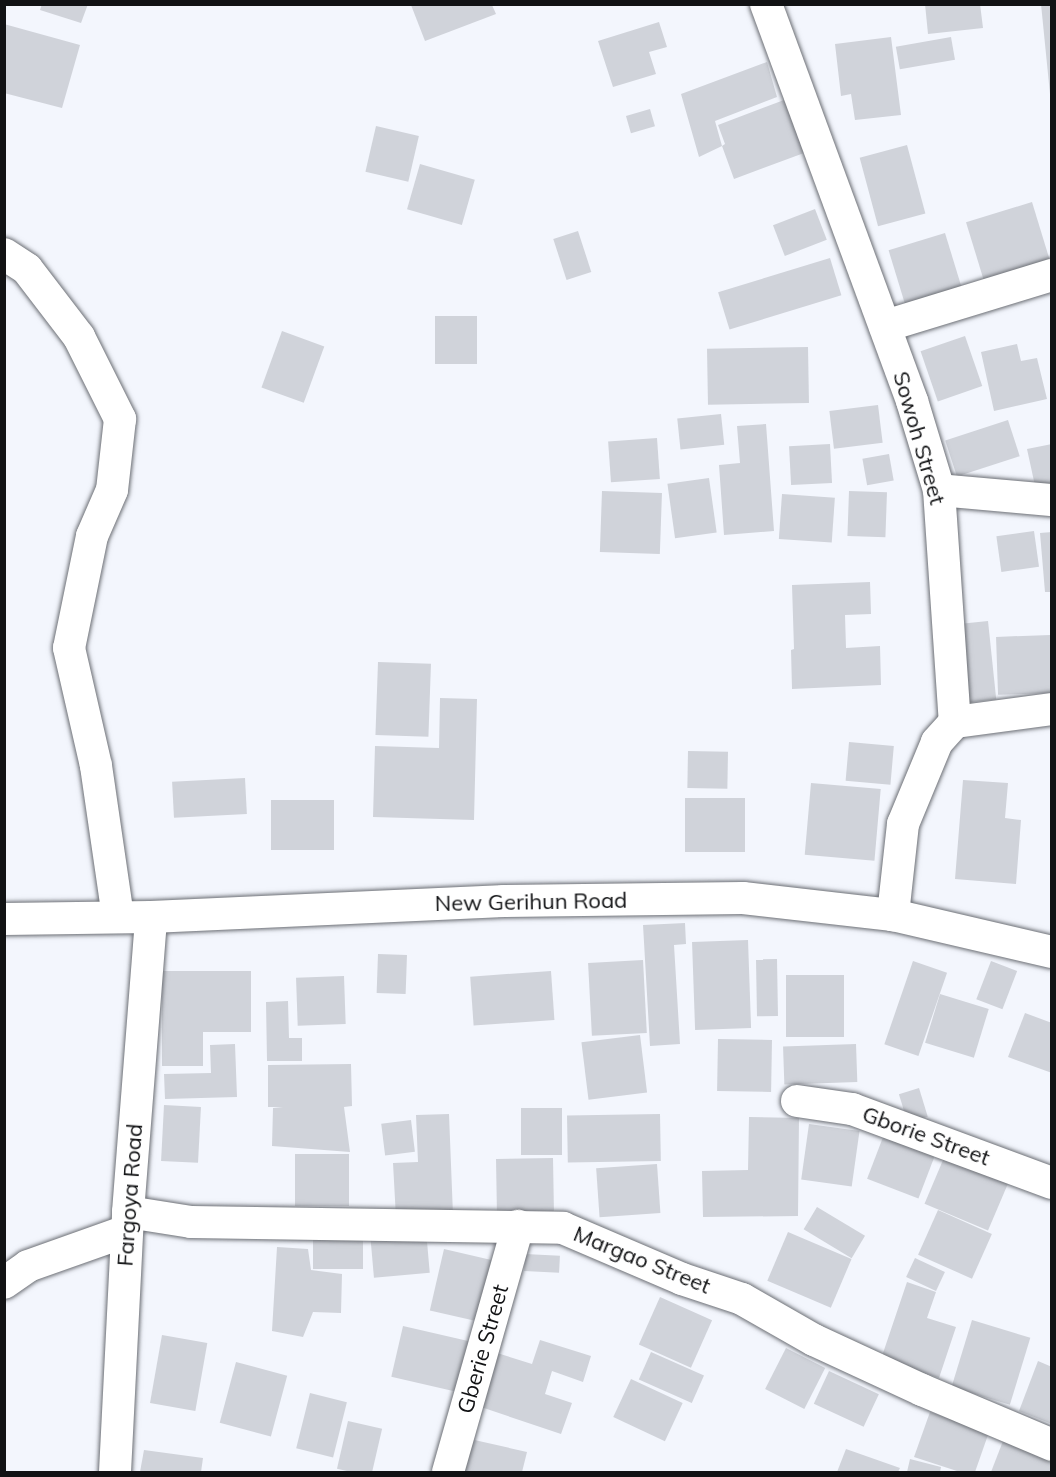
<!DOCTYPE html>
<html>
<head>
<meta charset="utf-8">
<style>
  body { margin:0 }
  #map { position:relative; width:1056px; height:1477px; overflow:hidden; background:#f3f6fd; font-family:Mulish,sans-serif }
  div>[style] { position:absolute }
  .building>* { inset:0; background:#d0d3da; transform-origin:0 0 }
  .roads { filter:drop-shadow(0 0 2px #6c6f75) drop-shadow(0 0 2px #6c6f75) }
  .minor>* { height:32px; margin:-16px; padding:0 16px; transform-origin:16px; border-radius:16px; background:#fff }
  span { translate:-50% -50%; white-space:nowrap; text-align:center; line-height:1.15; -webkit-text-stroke:4.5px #fff; paint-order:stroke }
  .street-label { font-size:22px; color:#111214 }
  .frame { position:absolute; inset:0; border:6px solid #111214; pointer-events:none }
</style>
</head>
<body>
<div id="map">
  <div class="building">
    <div style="clip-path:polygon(42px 4px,88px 4px,81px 23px,40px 10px)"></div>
    <div style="clip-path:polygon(925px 4px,980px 4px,983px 28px,928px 34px)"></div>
    <div style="clip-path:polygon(1041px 4px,1052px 4px,1052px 94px,1050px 94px)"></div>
    <div style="clip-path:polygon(411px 5px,492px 5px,496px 14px,425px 41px)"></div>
    <div style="clip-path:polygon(659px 22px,667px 47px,649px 52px,656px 74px,613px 87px,598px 41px)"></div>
    <div style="clip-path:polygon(4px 24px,80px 45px,62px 108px,4px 93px)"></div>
    <div style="clip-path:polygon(891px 37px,901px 115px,855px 120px,851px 94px,841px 96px,835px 44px)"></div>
    <div style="left:951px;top:37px;width:23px;height:56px;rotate:80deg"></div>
    <div style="clip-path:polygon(767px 62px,777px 97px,715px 121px,722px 146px,725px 144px,718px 125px,784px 100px,804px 153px,734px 179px,722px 146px,699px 157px,681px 94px)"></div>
    <div style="left:650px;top:109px;width:18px;height:25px;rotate:74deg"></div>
    <div style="left:376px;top:126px;width:44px;height:47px;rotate:13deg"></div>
    <div style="left:907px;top:145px;width:71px;height:49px;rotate:75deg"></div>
    <div style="left:420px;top:164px;width:57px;height:47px;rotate:16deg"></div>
    <div style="left:1032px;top:202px;width:63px;height:69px;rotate:73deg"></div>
    <div style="left:815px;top:209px;width:33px;height:45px;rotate:69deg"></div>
    <div style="left:578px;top:231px;width:43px;height:26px;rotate:72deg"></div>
    <div style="left:945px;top:233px;width:59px;height:59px;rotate:73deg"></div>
    <div style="left:830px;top:258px;width:39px;height:117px;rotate:73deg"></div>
    <div style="left:477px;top:316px;width:48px;height:42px;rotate:90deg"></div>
    <div style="left:282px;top:331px;width:45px;height:60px;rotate:20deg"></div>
    <div style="left:965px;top:336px;width:53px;height:47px;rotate:71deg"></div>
    <div style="clip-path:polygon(1017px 344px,1021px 361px,1037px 358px,1047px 399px,994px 411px,981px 352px)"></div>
    <div style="left:808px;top:347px;width:56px;height:101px;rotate:89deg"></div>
    <div style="left:878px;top:405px;width:38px;height:49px;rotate:83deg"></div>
    <div style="left:721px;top:414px;width:31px;height:44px;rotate:84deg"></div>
    <div style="left:1008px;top:420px;width:38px;height:66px;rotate:72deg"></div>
    <div style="clip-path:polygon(766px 424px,774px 531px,724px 535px,719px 465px,740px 463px,737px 426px)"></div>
    <div style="left:657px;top:438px;width:41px;height:49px;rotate:86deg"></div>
    <div style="left:830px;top:444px;width:39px;height:41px;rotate:87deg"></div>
    <div style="clip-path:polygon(1052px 444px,1052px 492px,1037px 495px,1027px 449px)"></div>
    <div style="left:889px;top:454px;width:27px;height:27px;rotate:80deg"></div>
    <div style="left:709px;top:478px;width:55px;height:42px;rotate:82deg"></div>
    <div style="left:602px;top:491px;width:60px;height:61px;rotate:2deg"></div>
    <div style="left:849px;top:491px;width:38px;height:45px;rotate:2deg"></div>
    <div style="left:782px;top:494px;width:53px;height:45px;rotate:4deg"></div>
    <div style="left:1034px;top:531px;width:36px;height:38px;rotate:82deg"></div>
    <div style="clip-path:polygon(1052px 532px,1052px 592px,1045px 592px,1040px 533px)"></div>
    <div style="clip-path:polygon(870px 582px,871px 614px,845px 615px,846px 648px,880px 646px,881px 685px,792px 689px,791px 650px,794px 649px,792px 585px)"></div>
    <div style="left:988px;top:621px;width:79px;height:34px;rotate:84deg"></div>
    <div style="left:1050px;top:635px;width:58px;height:54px;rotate:88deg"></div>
    <div style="left:378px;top:662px;width:53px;height:73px;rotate:2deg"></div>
    <div style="clip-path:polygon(440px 698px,477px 699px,474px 820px,373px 817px,375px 746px,439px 748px)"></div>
    <div style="left:849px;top:742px;width:45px;height:39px;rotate:5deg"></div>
    <div style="left:688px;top:751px;width:40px;height:37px;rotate:1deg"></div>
    <div style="left:245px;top:778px;width:36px;height:73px;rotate:87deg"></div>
    <div style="clip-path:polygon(963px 780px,1008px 783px,1005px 818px,1021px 820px,1016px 884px,955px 879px)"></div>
    <div style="left:811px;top:783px;width:70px;height:72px;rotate:5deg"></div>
    <div style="left:685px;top:798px;width:60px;height:54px"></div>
    <div style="left:334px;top:800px;width:50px;height:63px;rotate:90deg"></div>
    <div style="clip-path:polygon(685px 923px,686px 944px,674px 945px,680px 1044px,650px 1046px,643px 925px)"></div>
    <div style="left:748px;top:940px;width:88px;height:56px;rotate:88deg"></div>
    <div style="left:378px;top:954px;width:29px;height:39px;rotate:2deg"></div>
    <div style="left:777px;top:959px;width:57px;height:21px;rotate:89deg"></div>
    <div style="left:643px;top:960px;width:73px;height:55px;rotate:87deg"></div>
    <div style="left:913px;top:961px;width:36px;height:88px;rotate:19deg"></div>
    <div style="left:991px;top:961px;width:28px;height:41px;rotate:21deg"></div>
    <div style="clip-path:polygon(162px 971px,251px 971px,251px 1032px,203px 1032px,203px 1066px,162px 1066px)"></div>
    <div style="left:551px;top:971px;width:49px;height:81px;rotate:86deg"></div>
    <div style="left:786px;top:975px;width:58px;height:62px"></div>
    <div style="left:344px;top:976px;width:48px;height:48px;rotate:88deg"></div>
    <div style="left:940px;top:994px;width:51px;height:51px;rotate:17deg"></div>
    <div style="clip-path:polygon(288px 1001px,289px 1038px,302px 1038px,302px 1061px,267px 1061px,266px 1002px)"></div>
    <div style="clip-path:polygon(1025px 1013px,1052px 1023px,1052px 1073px,1008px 1057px)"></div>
    <div style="left:640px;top:1035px;width:58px;height:59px;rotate:83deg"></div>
    <div style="left:718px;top:1039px;width:54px;height:52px;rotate:1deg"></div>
    <div style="clip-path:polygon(235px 1044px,237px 1097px,165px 1099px,164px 1074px,211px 1073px,210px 1045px)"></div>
    <div style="left:856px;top:1044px;width:38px;height:73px;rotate:88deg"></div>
    <div style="clip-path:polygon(351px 1064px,352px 1106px,344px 1107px,350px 1152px,272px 1146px,273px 1108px,283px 1107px,268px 1107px,268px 1065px)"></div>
    <div style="left:919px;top:1088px;width:30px;height:21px;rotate:73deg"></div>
    <div style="left:164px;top:1105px;width:37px;height:56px;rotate:3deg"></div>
    <div style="left:521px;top:1108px;width:41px;height:47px"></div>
    <div style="clip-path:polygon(449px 1114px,453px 1215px,396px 1218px,393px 1163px,418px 1162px,416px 1115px)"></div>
    <div style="left:660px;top:1114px;width:47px;height:93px;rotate:89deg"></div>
    <div style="clip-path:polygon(749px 1117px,799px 1118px,798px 1216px,703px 1217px,702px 1171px,748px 1170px)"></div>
    <div style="left:411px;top:1120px;width:32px;height:30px;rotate:83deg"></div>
    <div style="left:809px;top:1124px;width:51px;height:56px;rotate:8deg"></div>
    <div style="left:885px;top:1132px;width:55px;height:50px;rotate:21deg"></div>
    <div style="left:946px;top:1153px;width:69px;height:55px;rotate:23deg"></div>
    <div style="left:349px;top:1154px;width:52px;height:54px;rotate:90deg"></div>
    <div style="left:553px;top:1158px;width:53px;height:57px;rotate:89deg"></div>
    <div style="left:657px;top:1164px;width:49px;height:61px;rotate:86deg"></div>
    <div style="left:817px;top:1207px;width:56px;height:26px;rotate:31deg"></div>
    <div style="left:938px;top:1210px;width:59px;height:49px;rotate:24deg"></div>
    <div style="left:426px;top:1230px;width:43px;height:56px;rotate:85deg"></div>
    <div style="left:788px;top:1232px;width:69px;height:53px;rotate:23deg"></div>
    <div style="left:313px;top:1234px;width:50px;height:35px"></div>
    <div style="clip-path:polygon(277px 1247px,308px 1249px,311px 1270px,342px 1274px,341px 1313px,313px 1312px,303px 1337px,272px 1331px)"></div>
    <div style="left:444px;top:1249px;width:53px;height:63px;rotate:13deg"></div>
    <div style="left:525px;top:1254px;width:35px;height:17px;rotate:3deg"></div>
    <div style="left:915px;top:1258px;width:33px;height:21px;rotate:25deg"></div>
    <div style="clip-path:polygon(907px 1282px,936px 1292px,927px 1318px,956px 1327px,939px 1378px,881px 1359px)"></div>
    <div style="left:660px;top:1297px;width:57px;height:52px;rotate:24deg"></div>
    <div style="left:972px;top:1320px;width:61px;height:70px;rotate:17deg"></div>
    <div style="left:403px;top:1326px;width:69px;height:52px;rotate:13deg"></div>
    <div style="left:162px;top:1335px;width:46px;height:69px;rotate:10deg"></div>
    <div style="clip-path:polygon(540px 1340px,591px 1356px,583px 1382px,552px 1371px,545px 1394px,572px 1403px,561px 1434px,475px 1405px,494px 1352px,532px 1364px)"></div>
    <div style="left:786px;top:1348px;width:44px;height:46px;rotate:27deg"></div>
    <div style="left:651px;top:1352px;width:58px;height:30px;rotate:24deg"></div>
    <div style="clip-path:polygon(1038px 1361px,1052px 1367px,1052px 1424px,1019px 1411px)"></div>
    <div style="left:236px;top:1362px;width:53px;height:63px;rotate:15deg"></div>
    <div style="left:829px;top:1371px;width:55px;height:36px;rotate:25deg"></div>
    <div style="left:631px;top:1379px;width:57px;height:42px;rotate:25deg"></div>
    <div style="left:310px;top:1393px;width:38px;height:57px;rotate:14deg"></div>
    <div style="clip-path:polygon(930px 1412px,989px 1432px,975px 1472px,960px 1472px,914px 1457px)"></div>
    <div style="left:348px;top:1421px;width:35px;height:49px;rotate:13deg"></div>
    <div style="clip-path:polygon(470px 1439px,527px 1452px,522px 1472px,463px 1472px)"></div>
    <div style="clip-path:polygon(1003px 1441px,1052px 1459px,1052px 1472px,991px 1472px)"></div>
    <div style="clip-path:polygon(846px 1449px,900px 1468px,898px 1472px,837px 1472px)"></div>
    <div style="clip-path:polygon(144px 1450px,203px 1458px,201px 1472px,140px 1472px)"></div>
    <div style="clip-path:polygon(910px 1459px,941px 1467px,940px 1472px,907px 1472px)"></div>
  </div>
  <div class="roads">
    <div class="minor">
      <div style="left:766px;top:4px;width:423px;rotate:69.8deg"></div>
      <div style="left:912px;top:401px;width:93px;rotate:73.1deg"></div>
      <div style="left:939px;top:490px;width:233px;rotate:86.1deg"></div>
      <div style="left:955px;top:722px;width:27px;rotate:132deg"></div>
      <div style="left:937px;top:742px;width:89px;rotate:112.5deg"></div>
      <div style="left:903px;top:824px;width:92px;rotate:96.3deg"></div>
      <div style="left:4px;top:254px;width:27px;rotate:33deg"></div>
      <div style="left:27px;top:269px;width:86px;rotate:52.6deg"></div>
      <div style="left:79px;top:337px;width:92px;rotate:63.4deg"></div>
      <div style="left:120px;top:419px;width:71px;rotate:96.4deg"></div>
      <div style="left:112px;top:490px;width:50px;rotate:113.5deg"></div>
      <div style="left:92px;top:536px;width:114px;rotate:101.6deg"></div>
      <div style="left:69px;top:648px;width:121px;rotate:77.1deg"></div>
      <div style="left:96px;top:766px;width:152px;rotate:81.7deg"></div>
      <div style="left:885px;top:326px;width:175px;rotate:-17deg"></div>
      <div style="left:939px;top:490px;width:113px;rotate:5.1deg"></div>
      <div style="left:955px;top:722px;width:98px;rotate:-7.6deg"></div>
      <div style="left:4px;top:919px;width:147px;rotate:-0.8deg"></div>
      <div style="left:151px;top:917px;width:354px;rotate:-2.6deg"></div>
      <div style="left:505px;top:901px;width:238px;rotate:-0.7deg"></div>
      <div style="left:743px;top:898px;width:151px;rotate:6.5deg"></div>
      <div style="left:893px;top:915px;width:163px;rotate:13.1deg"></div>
      <div style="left:797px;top:1101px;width:56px;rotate:8.3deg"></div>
      <div style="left:852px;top:1109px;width:213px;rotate:20.3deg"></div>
      <div style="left:128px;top:1212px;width:64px;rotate:9deg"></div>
      <div style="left:191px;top:1222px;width:372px;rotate:0.9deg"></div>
      <div style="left:563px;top:1228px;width:129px;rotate:23.2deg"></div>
      <div style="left:682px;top:1279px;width:63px;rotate:18.4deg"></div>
      <div style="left:742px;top:1299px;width:83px;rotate:29.7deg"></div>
      <div style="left:814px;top:1340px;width:119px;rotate:24.8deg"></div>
      <div style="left:922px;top:1390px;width:141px;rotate:22.9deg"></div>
      <div style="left:4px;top:1283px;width:29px;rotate:-35deg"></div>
      <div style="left:28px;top:1266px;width:105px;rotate:-19.5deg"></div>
      <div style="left:115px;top:1472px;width:260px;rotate:-87.1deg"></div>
      <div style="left:128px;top:1212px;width:296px;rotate:-85.5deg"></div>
      <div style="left:448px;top:1472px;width:256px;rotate:-74.1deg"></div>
    </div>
  </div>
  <div class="street-label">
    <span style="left:919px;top:438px;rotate:74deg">Sowoh Street</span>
    <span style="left:531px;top:902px;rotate:-1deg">New Gerihun Road</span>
    <span style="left:926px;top:1136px;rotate:20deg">Gborie Street</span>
    <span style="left:130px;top:1195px;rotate:-86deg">Fargoya Road</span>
    <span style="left:642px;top:1260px;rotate:22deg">Margao Street</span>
    <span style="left:483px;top:1349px;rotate:-74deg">Gberie Street</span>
  </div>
  <div class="frame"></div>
</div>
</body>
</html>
